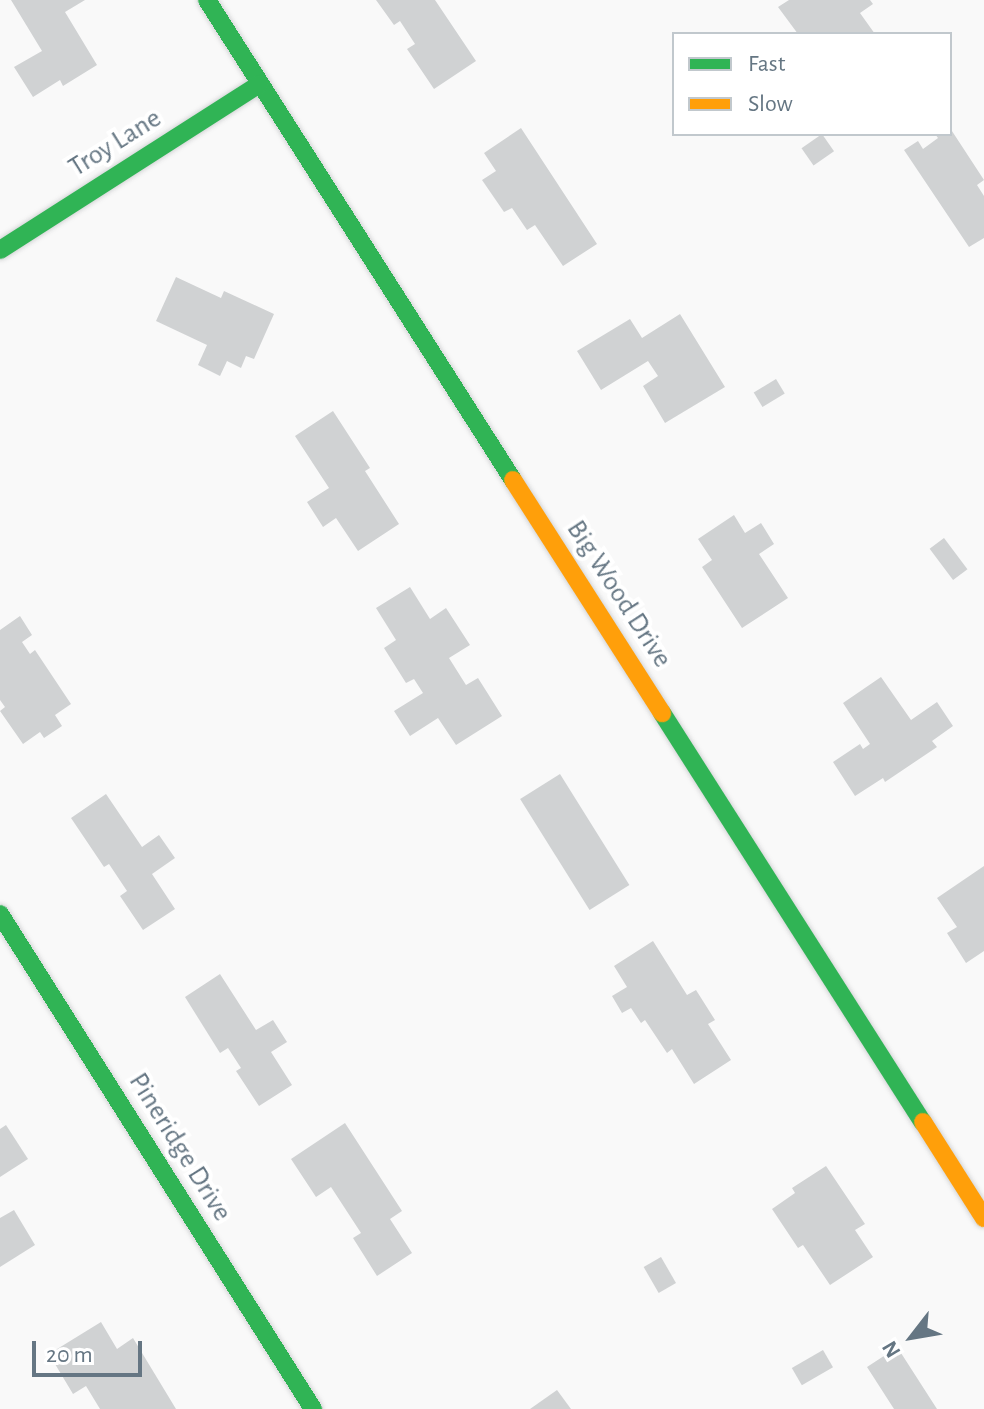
<!DOCTYPE html>
<html>
<head>
<meta charset="utf-8">
<style>
  body { margin:0 }
  #map { position:relative; width:984px; height:1409px; overflow:hidden; background:#f9f9f9; font-family:"Alegreya Sans",sans-serif }
  div>[style] { position:absolute }
  .building>* { inset:0; background:#d0d2d3; transform-origin:0 0 }
  .roads { filter:drop-shadow(0 0 2px #d5d6d7) drop-shadow(0 0 2px #d5d6d7) }
  .fast>* { height:18px; margin:-9px; padding:0 9px; transform-origin:9px; border-radius:9px; background:#30b455 }
  .slow>* { height:18px; margin:-9px; padding:0 9px; transform-origin:9px; border-radius:9px; background:#ff9f0a }
  span { translate:-50% -50%; white-space:nowrap; text-align:center; line-height:1.15; -webkit-text-stroke:8px #fff; paint-order:stroke }
  .street-label { font-size:28px; color:#657683 }
  .legend { position:absolute; left:672px; top:32px; width:280px; height:104px; box-sizing:border-box; background:#fff; border:2px solid #c1c8cd; margin:0; padding:10px 14px; list-style:none; font-size:24px; color:#657683 }
  .legend li { display:flex; align-items:center; gap:16px; height:40px }
  .legend b { width:40px; border:2px solid #c1c8cd }
  .north { position:absolute; left:872px; top:1297px; width:80px; height:80px; -webkit-text-stroke:6px #fff; paint-order:stroke; rotate:239deg; font-size:22px; font-weight:700; line-height:32px; text-align:center; color:#657683 }
  .north::after { content:''; display:block; margin:auto; width:28px; height:36px; background:#657683; clip-path:polygon(50% 0,100% 100%,50% 72%,0 100%) }
  .scale { position:absolute; left:32px; top:1341px; width:110px; height:36px; box-sizing:border-box; border:4px solid #657683; border-top:0; padding-left:10px; font-size:24px; line-height:28px; white-space:nowrap; color:#657683; -webkit-text-stroke:6px #fff; paint-order:stroke }
</style>
</head>
<body>
<div id="map">
  <div class="building">
    <div style="clip-path:polygon(11px 0,85px 0,65px 12px,97px 65px,63px 86px,60px 80px,33px 97px,14px 67px,42px 51px)"></div>
    <div style="clip-path:polygon(376px 0,435px 0,476px 61px,434px 89px,407px 49px,415px 44px,400px 21px,394px 25px)"></div>
    <div style="clip-path:polygon(789px 0,870px 0,873px 4px,860px 13px,875px 34px,798px 34px,778px 7px)"></div>
    <div style="clip-path:polygon(521px 128px,597px 244px,563px 266px,535px 225px,527px 230px,512px 208px,504px 212px,482px 180px,496px 171px,484px 153px)"></div>
    <div style="clip-path:polygon(950px 128px,984px 180px,977px 185px,984px 196px,984px 238px,969px 247px,904px 150px,918px 141px,923px 149px,938px 138px,935px 134px,950px 134px)"></div>
    <div style="left:822px;top:134px;width:21px;height:25px;rotate:55deg"></div>
    <div style="clip-path:polygon(176px 277px,221px 298px,224px 291px,274px 314px,254px 359px,246px 356px,241px 368px,227px 361px,220px 376px,198px 365px,207px 345px,156px 321px)"></div>
    <div style="clip-path:polygon(680px 314px,725px 387px,665px 423px,643px 386px,658px 376px,648px 361px,601px 390px,577px 351px,630px 319px,642px 338px)"></div>
    <div style="left:776px;top:379px;width:17px;height:26px;rotate:59deg"></div>
    <div style="clip-path:polygon(333px 411px,370px 468px,365px 471px,399px 524px,358px 551px,336px 518px,323px 527px,307px 502px,329px 488px,295px 436px)"></div>
    <div style="clip-path:polygon(734px 515px,745px 533px,761px 523px,774px 544px,759px 554px,788px 598px,742px 628px,702px 567px,712px 560px,698px 539px)"></div>
    <div style="left:944px;top:538px;width:39px;height:18px;rotate:53deg"></div>
    <div style="clip-path:polygon(410px 587px,430px 619px,446px 608px,470px 645px,449px 658px,466px 685px,478px 678px,502px 716px,456px 745px,438px 718px,410px 736px,394px 711px,423px 693px,414px 679px,406px 683px,384px 648px,396px 640px,376px 608px)"></div>
    <div style="clip-path:polygon(20px 616px,32px 635px,22px 642px,30px 654px,35px 650px,71px 704px,55px 715px,62px 726px,44px 738px,40px 732px,23px 744px,0 711px,5px 707px,0 700px,0 630px)"></div>
    <div style="clip-path:polygon(881px 677px,911px 720px,937px 702px,953px 726px,932px 741px,937px 747px,885px 782px,883px 778px,855px 796px,833px 762px,860px 744px,863px 749px,870px 744px,843px 703px)"></div>
    <div style="left:560px;top:774px;width:131px;height:47px;rotate:58deg"></div>
    <div style="clip-path:polygon(106px 794px,142px 847px,159px 835px,175px 858px,152px 874px,175px 909px,143px 930px,120px 896px,127px 891px,109px 864px,104px 867px,71px 818px)"></div>
    <div style="clip-path:polygon(984px 866px,984px 951px,966px 963px,947px 933px,957px 927px,937px 898px)"></div>
    <div style="clip-path:polygon(653px 941px,687px 995px,696px 990px,715px 1020px,708px 1024px,731px 1060px,694px 1084px,672px 1049px,667px 1053px,645px 1020px,641px 1023px,631px 1008px,622px 1013px,612px 996px,627px 987px,614px 966px)"></div>
    <div style="clip-path:polygon(220px 974px,256px 1030px,273px 1020px,287px 1042px,271px 1052px,292px 1085px,259px 1106px,236px 1071px,241px 1068px,228px 1048px,220px 1053px,185px 997px)"></div>
    <div style="clip-path:polygon(345px 1123px,402px 1211px,390px 1219px,412px 1253px,377px 1276px,353px 1238px,361px 1233px,331px 1187px,316px 1197px,291px 1159px)"></div>
    <div style="clip-path:polygon(6px 1125px,28px 1159px,0 1177px,0 1129px)"></div>
    <div style="clip-path:polygon(826px 1166px,865px 1224px,855px 1230px,873px 1257px,830px 1285px,803px 1245px,798px 1248px,772px 1209px,795px 1193px,792px 1188px)"></div>
    <div style="clip-path:polygon(14px 1210px,35px 1245px,0 1267px,0 1218px)"></div>
    <div style="left:661px;top:1257px;width:30px;height:20px;rotate:60deg"></div>
    <div style="clip-path:polygon(101px 1322px,117px 1349px,133px 1338px,176px 1409px,100px 1409px,86px 1386px,73px 1394px,49px 1354px)"></div>
    <div style="clip-path:polygon(892px 1339px,937px 1409px,894px 1409px,867px 1367px,890px 1352px,884px 1344px)"></div>
    <div style="left:823px;top:1350px;width:20px;height:36px;rotate:60deg"></div>
    <div style="clip-path:polygon(557px 1390px,571px 1409px,530px 1409px)"></div>
  </div>
  <div class="roads">
    <div class="fast">
      <div style="left:207px;top:0;width:569px;rotate:57.48deg"></div>
      <div style="left:0;top:250px;width:308px;rotate:-32.6deg"></div>
      <div style="left:662px;top:713px;width:485px;rotate:57.5deg"></div>
      <div style="left:0;top:914px;width:586px;rotate:57.69deg"></div>
    </div>
    <div class="slow">
      <div style="left:513px;top:480px;width:277px;rotate:57.4deg"></div>
      <div style="left:923px;top:1122px;width:114px;rotate:57.6deg"></div>
    </div>
  </div>
  <div class="street-label">
    <span style="left:115px;top:143px;rotate:-32deg">Troy Lane</span>
    <span style="left:619px;top:594px;rotate:57deg">Big Wood Drive</span>
    <span style="left:180px;top:1147px;rotate:58deg">Pineridge Drive</span>
  </div>
  <ul class="legend">
  <li><b style="height:10px;background:#30b455"></b>Fast</li>
  <li><b style="height:10px;background:#ff9f0a"></b>Slow</li>
  </ul>
  <div class="north">N</div>
  <div class="scale">20 m</div>
</div>
</body>
</html>
